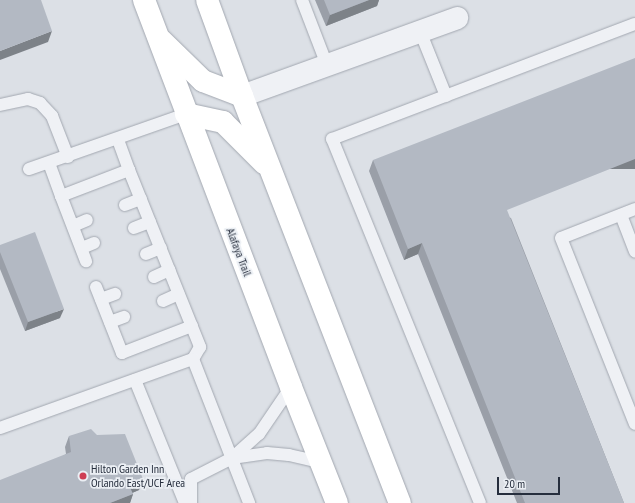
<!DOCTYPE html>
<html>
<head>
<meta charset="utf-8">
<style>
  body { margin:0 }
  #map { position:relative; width:635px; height:503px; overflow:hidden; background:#dce0e6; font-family:"PT Sans Narrow",sans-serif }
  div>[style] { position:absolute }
  .roads { filter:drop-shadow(0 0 1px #a2a7b0) drop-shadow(0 0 1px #a2a7b0) }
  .service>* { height:12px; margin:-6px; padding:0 6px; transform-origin:6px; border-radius:6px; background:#eff1f5 }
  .minor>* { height:22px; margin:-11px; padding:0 11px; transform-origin:11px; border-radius:11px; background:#eff1f5 }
  .primary>* { height:22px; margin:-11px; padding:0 11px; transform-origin:11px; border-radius:11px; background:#fff }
  .wall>* { inset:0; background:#9a9fa8 }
  .shaded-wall>* { inset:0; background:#7d8288; transform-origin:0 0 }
  .building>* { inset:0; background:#b3b9c3 }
  .dots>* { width:11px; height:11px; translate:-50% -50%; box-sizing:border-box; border:2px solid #ebeff4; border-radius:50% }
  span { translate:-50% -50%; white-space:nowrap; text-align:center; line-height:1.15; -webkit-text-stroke:3.5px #ebeff4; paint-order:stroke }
  .street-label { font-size:12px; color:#262e3d }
  .poi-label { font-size:12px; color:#262e3d }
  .left { translate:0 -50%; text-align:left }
  .scale { position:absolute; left:497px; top:477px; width:63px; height:18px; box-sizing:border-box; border:2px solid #262e3d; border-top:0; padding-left:5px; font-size:12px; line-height:14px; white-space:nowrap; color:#262e3d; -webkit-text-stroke:3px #ebeff4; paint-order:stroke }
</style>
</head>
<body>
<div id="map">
  <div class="roads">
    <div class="service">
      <div style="left:302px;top:0;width:70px;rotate:69deg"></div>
      <div style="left:420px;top:31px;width:70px;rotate:68.2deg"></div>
      <div style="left:0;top:105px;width:29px;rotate:-12deg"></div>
      <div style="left:28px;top:99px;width:13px;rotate:18deg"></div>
      <div style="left:40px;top:103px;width:18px;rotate:47deg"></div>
      <div style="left:52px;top:116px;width:44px;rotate:68.7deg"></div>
      <div style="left:49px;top:163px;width:35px;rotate:70deg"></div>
      <div style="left:61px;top:196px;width:73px;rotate:-20.9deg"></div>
      <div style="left:129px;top:170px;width:33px;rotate:-110deg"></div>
      <div style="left:29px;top:169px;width:166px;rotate:-19.3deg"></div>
      <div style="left:129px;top:170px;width:191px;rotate:68.1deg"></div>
      <div style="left:200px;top:347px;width:14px;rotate:120deg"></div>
      <div style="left:61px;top:196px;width:70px;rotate:69deg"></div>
      <div style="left:125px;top:205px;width:17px;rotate:-21deg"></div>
      <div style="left:635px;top:209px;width:79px;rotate:158.6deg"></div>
      <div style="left:561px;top:238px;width:200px;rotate:68.3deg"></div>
      <div style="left:621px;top:215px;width:39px;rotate:69deg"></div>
      <div style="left:73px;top:226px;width:15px;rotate:-23deg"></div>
      <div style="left:134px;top:228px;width:17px;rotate:-21deg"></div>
      <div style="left:82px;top:248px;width:13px;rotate:-23deg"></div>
      <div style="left:146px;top:254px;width:16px;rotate:-22deg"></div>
      <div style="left:154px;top:277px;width:17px;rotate:-25deg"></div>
      <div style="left:96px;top:287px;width:71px;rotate:68.5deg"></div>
      <div style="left:122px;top:353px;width:75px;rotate:-21.1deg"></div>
      <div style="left:101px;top:299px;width:15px;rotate:-20deg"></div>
      <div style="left:163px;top:301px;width:17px;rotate:-24deg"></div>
      <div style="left:110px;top:322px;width:15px;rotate:-20deg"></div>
      <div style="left:135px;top:380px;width:133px;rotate:67.9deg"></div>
      <div style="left:0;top:428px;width:205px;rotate:-19.7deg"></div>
      <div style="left:193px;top:359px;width:155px;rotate:68.7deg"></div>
      <div style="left:232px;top:458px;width:35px;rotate:-8deg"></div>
      <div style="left:267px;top:453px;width:22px;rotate:5deg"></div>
      <div style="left:289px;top:455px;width:32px;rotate:13deg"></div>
      <div style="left:191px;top:503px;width:24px;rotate:-90deg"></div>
      <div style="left:191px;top:479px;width:46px;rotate:-27.1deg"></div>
      <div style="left:232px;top:458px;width:36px;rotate:-42deg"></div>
      <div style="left:259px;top:434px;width:57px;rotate:-55.8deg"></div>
      <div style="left:480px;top:503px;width:393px;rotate:-112.1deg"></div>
      <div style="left:332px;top:139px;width:324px;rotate:-20.8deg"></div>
    </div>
    <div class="minor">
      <div style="left:242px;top:96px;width:229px;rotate:-19.9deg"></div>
    </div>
    <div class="primary">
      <div style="left:144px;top:0;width:414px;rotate:69.2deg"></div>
      <div style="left:291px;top:387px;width:125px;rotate:68.4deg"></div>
      <div style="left:207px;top:0;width:102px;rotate:70deg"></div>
      <div style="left:242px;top:96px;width:437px;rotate:68.8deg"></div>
      <div style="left:162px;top:41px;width:57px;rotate:44.3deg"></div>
      <div style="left:203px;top:81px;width:42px;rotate:21deg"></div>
      <div style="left:186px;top:114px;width:38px;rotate:12deg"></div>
      <div style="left:223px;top:122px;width:58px;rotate:45deg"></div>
    </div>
  </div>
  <div class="wall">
    <div style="clip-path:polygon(315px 0,379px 0,377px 6px,326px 26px)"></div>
    <div style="clip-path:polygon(373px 160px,511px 218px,624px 503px,517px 503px,418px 254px,404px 260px,369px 171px)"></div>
    <div style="clip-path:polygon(0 245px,60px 318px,25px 331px,0 269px)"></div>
    <div style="clip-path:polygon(97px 435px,143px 479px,139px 490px,132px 493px,133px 494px,130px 503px,0 503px,66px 454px,65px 447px,69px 436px)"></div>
  </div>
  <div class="shaded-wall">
    <div style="clip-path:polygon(369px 0,379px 0,377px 6px,326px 26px,330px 15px)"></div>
    <div style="clip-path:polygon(52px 31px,48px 42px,0 60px,0 51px)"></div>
    <div style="left:635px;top:159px;width:10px;height:138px;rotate:90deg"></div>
    <div style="clip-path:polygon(422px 243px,418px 254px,404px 260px,408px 249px)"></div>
    <div style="clip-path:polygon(64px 309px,60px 318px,25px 331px,28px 322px)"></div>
    <div style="clip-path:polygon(143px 479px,139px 490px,125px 496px,129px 485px)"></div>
    <div style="clip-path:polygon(133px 494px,130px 503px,110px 503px)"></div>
  </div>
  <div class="building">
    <div style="clip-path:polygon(0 0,41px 0,52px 31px,0 51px)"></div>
    <div style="clip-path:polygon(324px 0,369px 0,330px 15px)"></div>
    <div style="clip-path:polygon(635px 58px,635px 159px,507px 210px,624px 503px,525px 503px,422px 243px,408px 249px,373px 160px)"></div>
    <div style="clip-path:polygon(35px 232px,64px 309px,28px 322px,0 252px,0 245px)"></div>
    <div style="clip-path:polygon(91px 429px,97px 435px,125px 434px,143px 479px,129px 485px,133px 494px,110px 503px,0 503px,0 480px,71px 452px,69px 436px)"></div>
  </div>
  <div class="dots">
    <div style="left:83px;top:476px;background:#ce3e54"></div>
  </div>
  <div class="street-label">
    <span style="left:239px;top:252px;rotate:69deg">Alafaya Trail</span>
  </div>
  <div class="poi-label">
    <span class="left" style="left:91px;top:476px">Hilton Garden Inn<br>Orlando East/UCF Area</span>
  </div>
  <div class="scale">20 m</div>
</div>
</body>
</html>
